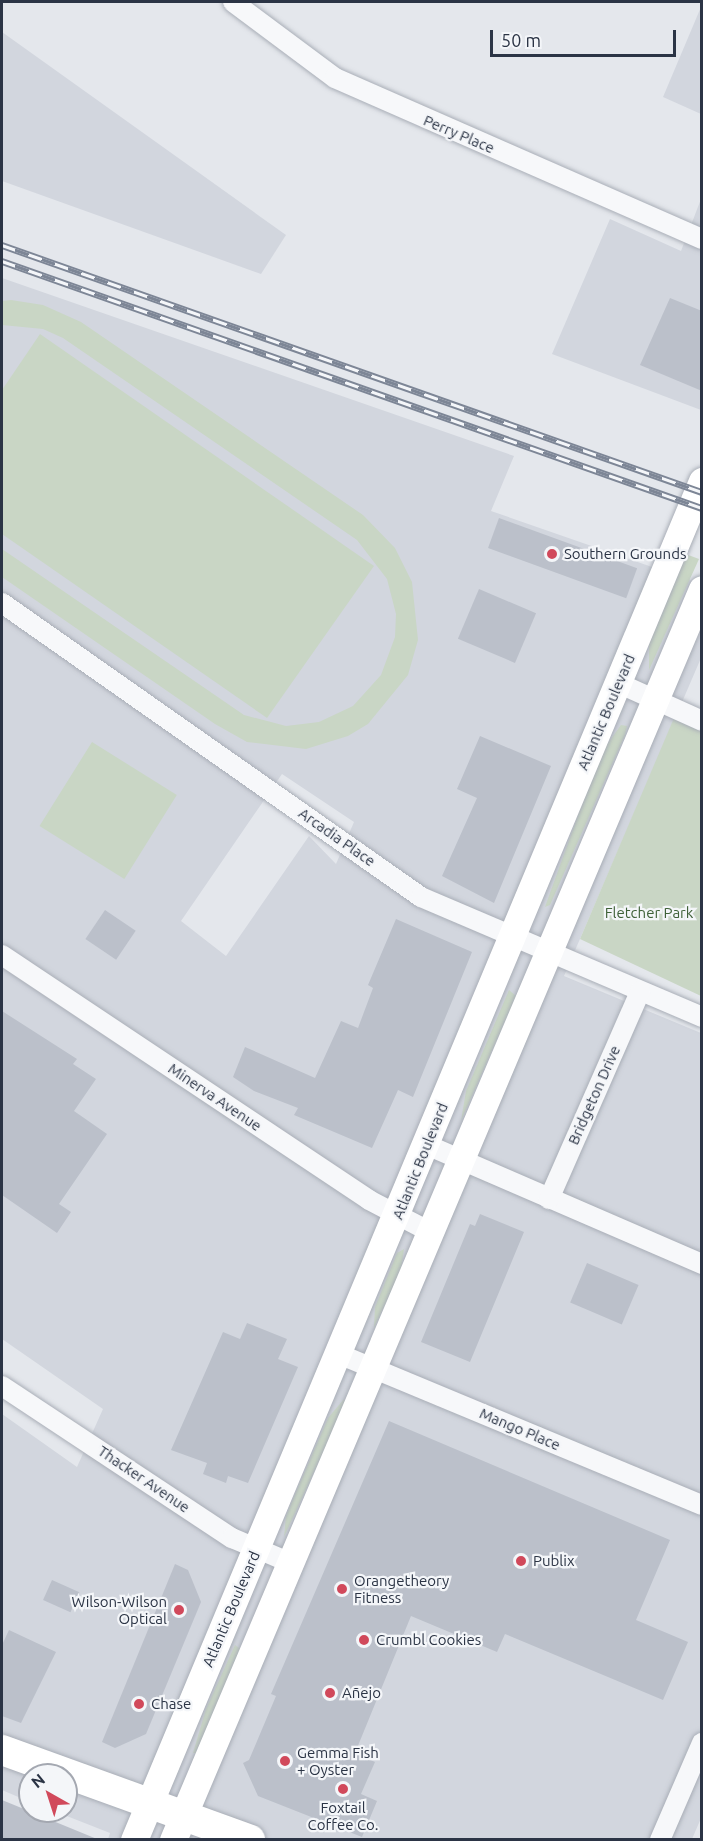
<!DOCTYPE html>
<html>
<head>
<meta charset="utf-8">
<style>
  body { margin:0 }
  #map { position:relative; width:703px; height:1841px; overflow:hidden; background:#e4e7ec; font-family:Ubuntu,sans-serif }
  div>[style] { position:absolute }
  .built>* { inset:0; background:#d2d6de }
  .green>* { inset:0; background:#c9d6c5; transform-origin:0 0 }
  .building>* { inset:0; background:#bbc0ca; transform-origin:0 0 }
  .roads { filter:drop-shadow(0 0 2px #a9aeb7) drop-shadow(0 0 2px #a9aeb7) }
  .street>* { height:20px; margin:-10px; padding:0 10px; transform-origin:10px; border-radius:10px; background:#f7f8fa }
  .secondary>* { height:27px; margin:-13.5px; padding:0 13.5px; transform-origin:13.5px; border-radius:13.5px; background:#fff }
  .primary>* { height:30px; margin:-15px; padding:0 15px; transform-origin:15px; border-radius:15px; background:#fff }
  .rail>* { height:7px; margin-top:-3.5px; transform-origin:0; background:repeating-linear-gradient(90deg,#f4f6f9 0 14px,#7d8696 0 28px); box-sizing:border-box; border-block:2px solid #7d8696 }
  .dots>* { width:16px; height:16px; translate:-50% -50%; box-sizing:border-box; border:3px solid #f4f6f9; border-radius:50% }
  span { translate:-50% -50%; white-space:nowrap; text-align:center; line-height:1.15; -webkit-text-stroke:4.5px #f4f6f9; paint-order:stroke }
  .street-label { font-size:15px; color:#2b3445 }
  .poi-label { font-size:15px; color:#2b3445 }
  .left { translate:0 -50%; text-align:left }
  .right { translate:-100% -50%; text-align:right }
  .park-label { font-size:15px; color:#3f6138 }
  .frame { position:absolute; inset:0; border:3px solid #2b3445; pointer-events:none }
  .north { position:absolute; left:18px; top:1763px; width:60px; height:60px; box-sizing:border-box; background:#f4f6f9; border:2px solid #a4a8b1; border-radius:50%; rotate:321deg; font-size:16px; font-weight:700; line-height:24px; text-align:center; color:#2b3445 }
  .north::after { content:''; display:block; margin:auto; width:21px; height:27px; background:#d1495b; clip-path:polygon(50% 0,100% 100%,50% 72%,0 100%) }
  .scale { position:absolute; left:490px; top:30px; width:186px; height:27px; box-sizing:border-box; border:3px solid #2b3445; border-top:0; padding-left:8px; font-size:18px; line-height:21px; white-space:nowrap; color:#2b3445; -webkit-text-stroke:4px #f4f6f9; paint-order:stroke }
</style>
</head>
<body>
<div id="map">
  <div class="built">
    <div style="clip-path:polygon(701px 7px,701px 114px,663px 97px)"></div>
    <div style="clip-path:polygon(2px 32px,286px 235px,261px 274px,2px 181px)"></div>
    <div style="clip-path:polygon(701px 199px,701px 410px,552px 354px,610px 219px,681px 251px)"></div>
    <div style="clip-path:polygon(evenodd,2px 278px,514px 456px,491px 511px,701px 584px,701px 658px,564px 976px,701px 1033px,702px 1816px,692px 1839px,108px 1839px,110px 1833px,54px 1811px,66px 1811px,66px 1775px,30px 1775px,30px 1802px,2px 1790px,2px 1414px,77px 1467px,103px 1409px,2px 1339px,2px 278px,282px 774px,354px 822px,336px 864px,309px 836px,226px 956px,181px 921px,282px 774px)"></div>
  </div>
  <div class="green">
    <div style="clip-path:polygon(11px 300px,43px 305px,81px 322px,363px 515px,395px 548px,412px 582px,418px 640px,408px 675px,368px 724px,348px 736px,306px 749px,247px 742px,215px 724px,2px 577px,2px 549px,244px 715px,286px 726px,319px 722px,353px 706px,381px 675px,395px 637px,396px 614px,387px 579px,357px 540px,63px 338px,43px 329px,2px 325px,2px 301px)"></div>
    <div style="clip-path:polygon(40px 334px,374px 566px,267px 718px,2px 534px,2px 390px)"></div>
    <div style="clip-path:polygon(683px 553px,699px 559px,649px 670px,649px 637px)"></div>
    <div style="clip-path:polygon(674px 718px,701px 730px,701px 996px,580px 939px)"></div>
    <div style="clip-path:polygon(621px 725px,627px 726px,625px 735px,550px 905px,545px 907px,600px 754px)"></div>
    <div style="left:92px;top:742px;width:100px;height:99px;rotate:32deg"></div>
    <div style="clip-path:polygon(509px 990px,516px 996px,461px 1121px,466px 1091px)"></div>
    <div style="clip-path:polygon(404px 1249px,401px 1271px,374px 1328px,375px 1307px,397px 1253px)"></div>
    <div style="clip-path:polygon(344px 1399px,346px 1403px,284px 1537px,286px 1516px,295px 1494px,328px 1418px)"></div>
    <div style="clip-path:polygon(235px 1645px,242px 1650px,197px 1753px,193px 1753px,206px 1709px)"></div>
  </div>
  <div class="building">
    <div style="clip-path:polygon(670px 298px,702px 311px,702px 391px,640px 365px)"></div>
    <div style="left:499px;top:518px;width:147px;height:32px;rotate:20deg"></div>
    <div style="left:479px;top:589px;width:62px;height:54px;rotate:23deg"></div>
    <div style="clip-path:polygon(480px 736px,551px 766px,494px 903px,442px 876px,477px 798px,457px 789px)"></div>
    <div style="left:105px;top:910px;width:37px;height:35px;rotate:34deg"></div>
    <div style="clip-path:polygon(396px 919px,472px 952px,413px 1097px,398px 1090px,372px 1148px,294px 1115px,298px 1108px,254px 1091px,233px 1077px,245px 1047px,315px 1078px,341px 1021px,358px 1028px,373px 988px,368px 985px)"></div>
    <div style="clip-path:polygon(2px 1011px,77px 1059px,73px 1064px,96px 1079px,74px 1111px,107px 1134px,59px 1204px,71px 1212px,57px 1233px,2px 1195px)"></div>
    <div style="clip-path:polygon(480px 1214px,524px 1232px,470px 1362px,421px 1342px,470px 1224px,475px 1226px)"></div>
    <div style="left:587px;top:1263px;width:56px;height:43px;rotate:23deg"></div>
    <div style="clip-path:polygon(247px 1323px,287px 1339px,278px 1359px,298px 1367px,248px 1483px,228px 1476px,226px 1483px,203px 1474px,207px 1463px,171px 1450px,223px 1332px,240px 1339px)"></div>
    <div style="clip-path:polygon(389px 1421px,670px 1540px,636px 1620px,688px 1642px,663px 1700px,505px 1634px,497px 1652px,411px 1616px,355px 1753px,375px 1762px,361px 1794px,377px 1801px,362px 1837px,258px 1796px,243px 1763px,249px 1760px,276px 1696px,271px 1694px)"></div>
    <div style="clip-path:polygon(175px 1564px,188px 1570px,201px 1602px,146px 1734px,115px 1748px,102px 1742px)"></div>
    <div style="left:52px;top:1580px;width:30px;height:22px;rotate:24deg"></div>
    <div style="clip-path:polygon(9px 1630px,56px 1652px,21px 1723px,2px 1716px,2px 1645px)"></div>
    <div style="clip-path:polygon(2px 1800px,97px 1839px,2px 1839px)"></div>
  </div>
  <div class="roads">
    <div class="street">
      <div style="left:233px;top:2px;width:127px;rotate:36.7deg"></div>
      <div style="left:335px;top:78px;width:401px;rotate:23.7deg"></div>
      <div style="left:2px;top:603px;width:512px;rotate:35.06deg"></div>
      <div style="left:421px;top:897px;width:306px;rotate:23.1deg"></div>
      <div style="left:618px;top:683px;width:92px;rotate:24.3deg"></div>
      <div style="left:2px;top:955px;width:441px;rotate:33.7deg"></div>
      <div style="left:369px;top:1200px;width:71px;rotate:27.6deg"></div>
      <div style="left:427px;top:1145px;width:300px;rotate:23.4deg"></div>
      <div style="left:549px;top:1199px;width:226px;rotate:-66.3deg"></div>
      <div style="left:339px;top:1354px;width:393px;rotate:22.6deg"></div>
      <div style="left:2px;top:1386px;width:276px;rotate:33.5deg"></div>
      <div style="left:232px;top:1538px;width:64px;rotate:23deg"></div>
      <div style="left:660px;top:1840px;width:106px;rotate:-66.6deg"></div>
    </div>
    <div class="secondary">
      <div style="left:134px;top:1840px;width:1473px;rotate:-67.32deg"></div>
      <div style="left:173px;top:1840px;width:1358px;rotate:-67.08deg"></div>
    </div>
    <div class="primary">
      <div style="left:2px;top:1750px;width:264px;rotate:19.9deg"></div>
    </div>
  </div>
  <div class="rail">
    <div style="left:2px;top:245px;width:742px;rotate:19.44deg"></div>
    <div style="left:2px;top:261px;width:742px;rotate:19.44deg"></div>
  </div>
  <div class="dots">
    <div style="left:552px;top:554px;background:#d1495b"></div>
    <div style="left:521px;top:1561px;background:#d1495b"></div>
    <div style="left:342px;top:1589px;background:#d1495b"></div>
    <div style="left:179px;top:1610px;background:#d1495b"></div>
    <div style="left:364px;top:1640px;background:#d1495b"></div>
    <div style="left:330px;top:1693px;background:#d1495b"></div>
    <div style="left:139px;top:1704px;background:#d1495b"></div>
    <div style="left:285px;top:1761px;background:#d1495b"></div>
    <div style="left:343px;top:1789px;background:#d1495b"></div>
  </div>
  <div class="street-label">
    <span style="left:459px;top:134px;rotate:23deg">Perry Place</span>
    <span style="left:606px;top:712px;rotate:-67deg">Atlantic Boulevard</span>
    <span style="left:337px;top:837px;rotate:35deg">Arcadia Place</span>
    <span style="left:594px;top:1095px;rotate:-66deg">Bridgeton Drive</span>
    <span style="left:215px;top:1097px;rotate:34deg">Minerva Avenue</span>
    <span style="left:420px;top:1161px;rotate:-68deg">Atlantic Boulevard</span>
    <span style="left:520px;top:1429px;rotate:23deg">Mango Place</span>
    <span style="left:144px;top:1479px;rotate:34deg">Thacker Avenue</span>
    <span style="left:231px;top:1609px;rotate:-67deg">Atlantic Boulevard</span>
  </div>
  <div class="poi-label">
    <span class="left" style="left:564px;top:554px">Southern Grounds</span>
    <span class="left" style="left:533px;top:1561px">Publix</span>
    <span class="left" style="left:354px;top:1589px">Orangetheory<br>Fitness</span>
    <span class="right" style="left:167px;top:1610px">Wilson-Wilson<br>Optical</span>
    <span class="left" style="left:376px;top:1640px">Crumbl Cookies</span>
    <span class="left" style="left:342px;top:1693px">Añejo</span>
    <span class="left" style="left:151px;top:1704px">Chase</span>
    <span class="left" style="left:297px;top:1761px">Gemma Fish<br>+ Oyster</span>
    <span style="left:343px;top:1816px">Foxtail<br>Coffee Co.</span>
  </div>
  <div class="park-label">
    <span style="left:649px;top:913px">Fletcher Park</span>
  </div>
  <div class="frame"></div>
  <div class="north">N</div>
  <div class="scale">50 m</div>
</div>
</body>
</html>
